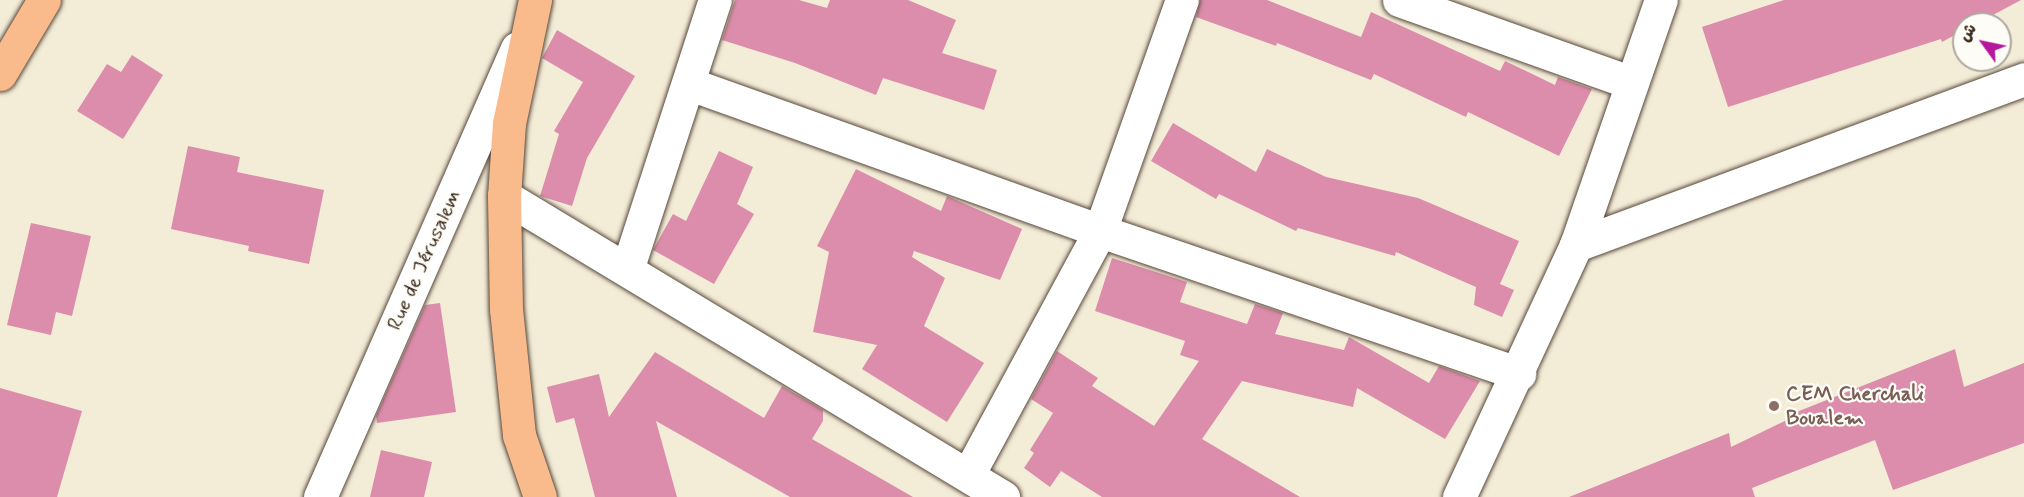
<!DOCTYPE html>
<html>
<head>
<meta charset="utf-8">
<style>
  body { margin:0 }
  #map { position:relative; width:2024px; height:497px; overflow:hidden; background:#f3ecd7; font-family:Mynerve,"Playpen Sans Arabic",sans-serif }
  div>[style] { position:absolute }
  .building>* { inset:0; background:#dc8dab }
  .roads { filter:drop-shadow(0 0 2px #57473a) drop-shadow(0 0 2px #57473a) }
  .minor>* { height:33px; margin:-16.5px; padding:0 16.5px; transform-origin:16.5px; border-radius:16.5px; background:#fff }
  .major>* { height:33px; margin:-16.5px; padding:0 16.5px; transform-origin:16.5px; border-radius:16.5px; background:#fabb8c }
  .highway>* { height:33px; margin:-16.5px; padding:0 16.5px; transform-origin:16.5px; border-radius:16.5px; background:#fabb8c }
  .dots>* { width:16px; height:16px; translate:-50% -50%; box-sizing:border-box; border:3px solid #fdfcf7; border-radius:50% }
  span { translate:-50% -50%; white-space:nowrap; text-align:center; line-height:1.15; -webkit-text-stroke:4.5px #fdfcf7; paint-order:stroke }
  .street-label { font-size:21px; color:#3b2a1e }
  .education-label { font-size:21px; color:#785e54; font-weight:700 }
  .left { translate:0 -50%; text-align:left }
  .north { position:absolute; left:1952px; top:12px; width:60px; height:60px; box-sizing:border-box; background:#fdfcf7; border:2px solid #afa8a0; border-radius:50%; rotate:303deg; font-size:16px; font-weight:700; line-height:24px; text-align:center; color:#3b2a1e }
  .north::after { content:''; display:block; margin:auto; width:21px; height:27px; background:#b5179e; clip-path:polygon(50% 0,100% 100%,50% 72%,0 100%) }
</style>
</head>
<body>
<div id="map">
  <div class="building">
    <div style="clip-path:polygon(735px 0,799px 0,827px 8px,830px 0,908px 0,956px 20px,942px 53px,997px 70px,984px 110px,883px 78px,876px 95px,795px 63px,722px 40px)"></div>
    <div style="clip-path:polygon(1200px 0,1267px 0,1361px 37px,1371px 12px,1500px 71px,1505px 61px,1555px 85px,1558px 77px,1592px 89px,1559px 156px,1468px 112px,1466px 117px,1374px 74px,1371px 80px,1277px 43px,1276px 46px,1196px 17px)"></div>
    <div style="clip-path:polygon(1784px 0,2021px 0,1976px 24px,1964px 24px,1964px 30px,1942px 42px,1941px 39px,1728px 107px,1702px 27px)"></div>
    <div style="clip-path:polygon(557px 30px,635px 76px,587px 158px,572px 206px,540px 196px,559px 134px,554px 131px,583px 82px,542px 58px)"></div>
    <div style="clip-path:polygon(132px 55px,163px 75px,123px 139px,77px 111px,107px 64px,121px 72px)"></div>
    <div style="clip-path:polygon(1173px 123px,1256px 172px,1267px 149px,1326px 177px,1418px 198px,1519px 241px,1500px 284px,1514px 290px,1502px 317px,1474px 305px,1476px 287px,1396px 252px,1395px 256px,1298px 228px,1296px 231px,1219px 194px,1216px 199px,1151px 161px)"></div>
    <div style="clip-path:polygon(188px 146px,240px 157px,237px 172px,324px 190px,309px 264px,248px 251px,249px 246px,171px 229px)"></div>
    <div style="clip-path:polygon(719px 151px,753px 167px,737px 204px,754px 214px,714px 284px,653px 250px,673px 214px,686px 221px)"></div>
    <div style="clip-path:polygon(856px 169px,941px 211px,947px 196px,1022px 229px,1000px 280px,914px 251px,912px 257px,945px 278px,924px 326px,984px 363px,947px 422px,862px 369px,877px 345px,813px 332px,829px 252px,817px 246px)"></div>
    <div style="clip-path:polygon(31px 223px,91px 236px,72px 316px,56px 312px,51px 335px,7px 325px)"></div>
    <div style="clip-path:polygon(1112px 258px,1187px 282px,1180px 302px,1247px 324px,1255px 304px,1283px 313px,1275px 334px,1344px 350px,1349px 337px,1429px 383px,1439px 366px,1480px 381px,1445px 439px,1357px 388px,1353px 407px,1242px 381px,1202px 439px,1300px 497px,1102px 497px,1061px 471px,1050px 487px,1024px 468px,1034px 453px,1030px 450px,1053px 413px,1031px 399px,1057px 351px,1098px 378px,1092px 386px,1154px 426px,1199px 361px,1180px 355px,1185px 341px,1095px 311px)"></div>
    <div style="clip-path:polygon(440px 303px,456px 412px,377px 423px,376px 416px,425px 305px)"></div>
    <div style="clip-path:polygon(1955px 349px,1964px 387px,2024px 363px,2024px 443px,1893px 490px,1875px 440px,1752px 488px,1755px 497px,1569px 497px,1729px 433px,1731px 447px,1791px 418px,1789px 415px)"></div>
    <div style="clip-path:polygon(655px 352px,764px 418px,782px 386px,823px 410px,823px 421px,812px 439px,913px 497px,790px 497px,656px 421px,677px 497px,595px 497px,574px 418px,556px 423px,547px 387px,599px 374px,609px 417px)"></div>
    <div style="clip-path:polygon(0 388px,82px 411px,57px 497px,0 497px)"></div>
    <div style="clip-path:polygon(381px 450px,432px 462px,424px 497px,370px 497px)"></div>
  </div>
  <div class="roads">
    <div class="minor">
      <div style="left:1399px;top:0;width:247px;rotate:19.6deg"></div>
      <div style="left:690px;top:84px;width:436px;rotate:19.7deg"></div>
      <div style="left:1100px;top:231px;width:443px;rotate:18.8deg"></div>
      <div style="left:504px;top:196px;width:583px;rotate:31.1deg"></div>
      <div style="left:1576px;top:245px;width:478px;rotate:-20.3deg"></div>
      <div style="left:628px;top:267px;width:281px;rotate:-72deg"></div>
      <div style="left:968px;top:475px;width:277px;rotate:-61.6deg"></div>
      <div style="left:1100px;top:231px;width:245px;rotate:-70.5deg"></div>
      <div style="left:320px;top:497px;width:490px;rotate:-66.3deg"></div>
      <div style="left:1459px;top:497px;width:278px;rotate:-65.1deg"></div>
      <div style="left:1576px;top:245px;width:259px;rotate:-70.9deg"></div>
    </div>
    <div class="major">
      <div style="left:535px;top:0;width:126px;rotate:101.9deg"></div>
      <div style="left:509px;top:123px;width:73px;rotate:93.9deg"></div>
      <div style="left:504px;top:196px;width:113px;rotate:89deg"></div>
      <div style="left:506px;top:309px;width:127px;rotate:84.1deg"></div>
      <div style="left:519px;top:435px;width:65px;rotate:71.3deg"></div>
    </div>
    <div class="highway">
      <div style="left:0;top:74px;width:86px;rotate:-59.3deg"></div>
    </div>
  </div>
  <div class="dots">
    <div style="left:1774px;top:406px;background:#8d6e63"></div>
  </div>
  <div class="street-label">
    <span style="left:424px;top:260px;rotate:-66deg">Rue de Jérusalem</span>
  </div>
  <div class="education-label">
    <span class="left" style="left:1786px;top:406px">CEM Cherchali<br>Boualem</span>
  </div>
  <div class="north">ش</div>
</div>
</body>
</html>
